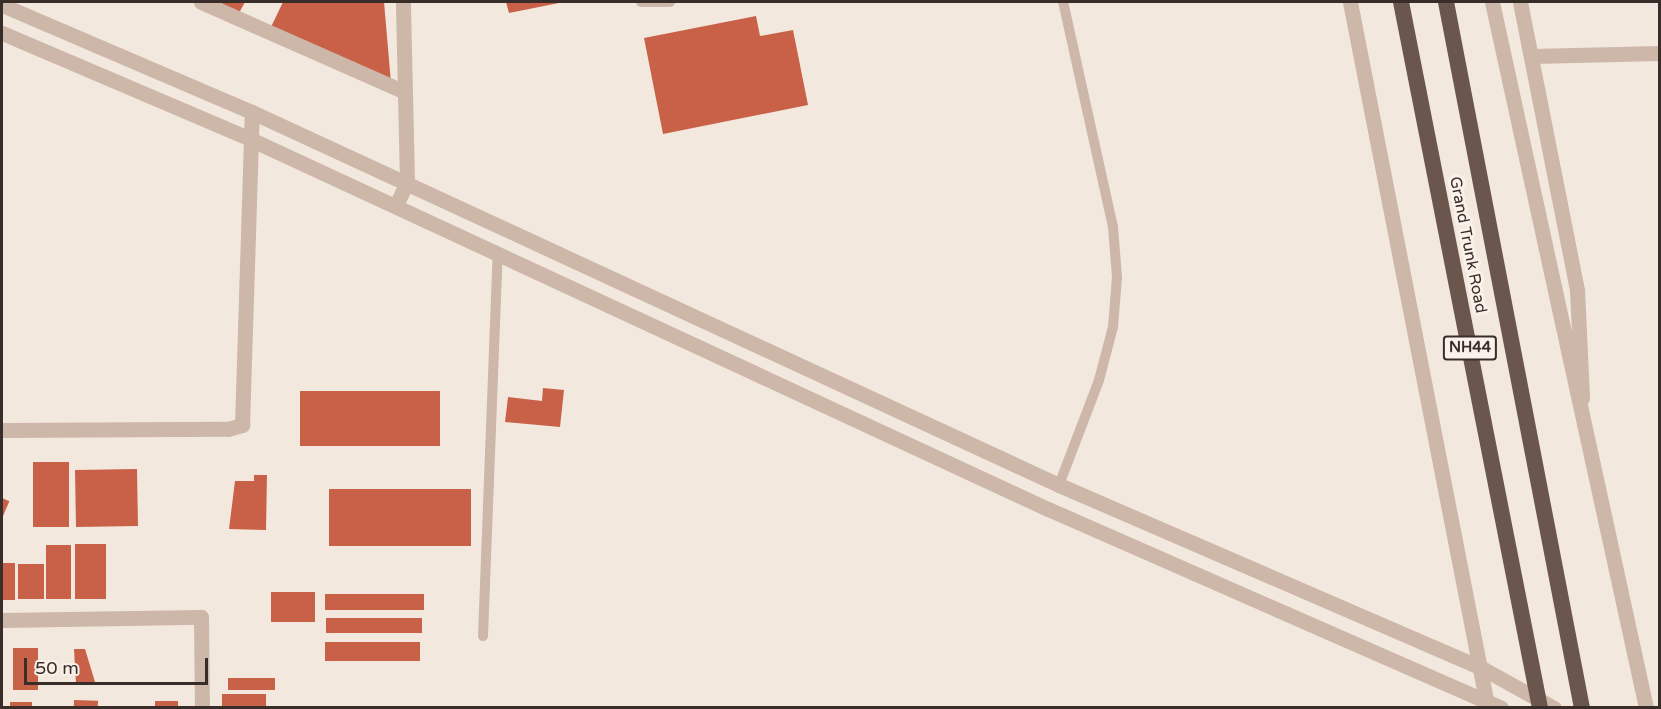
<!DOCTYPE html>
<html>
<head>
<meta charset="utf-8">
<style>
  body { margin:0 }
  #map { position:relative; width:1661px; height:709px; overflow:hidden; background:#f3e8de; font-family:"Varela Round",sans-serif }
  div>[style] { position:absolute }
  .building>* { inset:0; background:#c86147; transform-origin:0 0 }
  .service>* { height:10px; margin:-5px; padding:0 5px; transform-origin:5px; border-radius:5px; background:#ccb7a9 }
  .minor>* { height:15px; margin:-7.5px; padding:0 7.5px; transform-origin:7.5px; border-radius:7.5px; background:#ccb7a9 }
  .tertiary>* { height:15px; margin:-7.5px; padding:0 7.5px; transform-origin:7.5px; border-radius:7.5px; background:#ccb7a9 }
  .trunk>* { height:16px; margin:-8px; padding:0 8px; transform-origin:8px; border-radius:8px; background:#6a564d }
  span { translate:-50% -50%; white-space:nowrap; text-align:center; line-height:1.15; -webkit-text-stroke:6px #faf2ea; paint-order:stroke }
  .shield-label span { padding:2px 4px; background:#faf2ea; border:2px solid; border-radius:4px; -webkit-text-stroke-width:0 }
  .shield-label { font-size:15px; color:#392d29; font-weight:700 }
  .street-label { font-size:16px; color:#392d29 }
  .frame { position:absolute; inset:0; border:3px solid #392d29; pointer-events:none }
  .scale { position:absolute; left:24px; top:658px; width:184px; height:27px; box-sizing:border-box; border:3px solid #392d29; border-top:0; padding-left:8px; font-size:18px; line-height:21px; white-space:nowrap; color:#392d29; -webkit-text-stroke:4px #faf2ea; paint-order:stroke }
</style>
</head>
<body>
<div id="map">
  <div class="building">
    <div style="clip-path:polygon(217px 2px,245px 2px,239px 13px)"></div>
    <div style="clip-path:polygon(283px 2px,384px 2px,391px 83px,271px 27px)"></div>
    <div style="clip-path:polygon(506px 2px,559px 2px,559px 3px,509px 13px)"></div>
    <div style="clip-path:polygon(756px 16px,760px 36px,793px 30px,808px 105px,663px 134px,644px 38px)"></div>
    <div style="clip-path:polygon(543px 388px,564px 390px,560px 427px,505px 422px,508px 397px,542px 401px)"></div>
    <div style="left:300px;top:391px;width:140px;height:55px"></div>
    <div style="left:69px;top:462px;width:65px;height:36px;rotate:90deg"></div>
    <div style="left:137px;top:469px;width:57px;height:62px;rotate:89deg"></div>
    <div style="clip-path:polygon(254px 475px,267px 475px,266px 530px,229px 529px,235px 481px,254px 481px)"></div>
    <div style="left:329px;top:489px;width:142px;height:57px"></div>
    <div style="left:2px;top:498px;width:8px;height:28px;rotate:23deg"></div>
    <div style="left:75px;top:544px;width:31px;height:55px"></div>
    <div style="left:46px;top:545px;width:25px;height:54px"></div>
    <div style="left:2px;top:563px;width:13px;height:37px"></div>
    <div style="left:18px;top:564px;width:26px;height:35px"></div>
    <div style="left:271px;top:592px;width:44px;height:30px"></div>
    <div style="left:325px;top:594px;width:99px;height:16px"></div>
    <div style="left:326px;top:618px;width:96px;height:15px"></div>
    <div style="left:325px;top:642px;width:95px;height:19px"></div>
    <div style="left:13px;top:648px;width:25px;height:42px"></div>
    <div style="clip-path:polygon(74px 649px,85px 649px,95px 682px,76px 683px)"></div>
    <div style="left:228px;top:678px;width:47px;height:12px"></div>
    <div style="left:222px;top:694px;width:44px;height:14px"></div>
    <div style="left:74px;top:700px;width:24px;height:8px;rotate:2deg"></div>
    <div style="left:155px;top:701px;width:23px;height:7px"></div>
    <div style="left:10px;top:702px;width:22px;height:6px"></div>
  </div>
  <div class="service">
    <div style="left:641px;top:2px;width:29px"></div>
    <div style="left:1059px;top:485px;width:112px;rotate:-69.1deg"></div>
    <div style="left:1099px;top:380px;width:55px;rotate:-75.2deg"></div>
    <div style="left:1113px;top:327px;width:50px;rotate:-85.4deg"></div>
    <div style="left:1117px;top:277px;width:50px;rotate:-94.6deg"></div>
    <div style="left:1113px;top:227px;width:230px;rotate:-102.5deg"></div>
    <div style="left:483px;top:636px;width:383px;rotate:-87.8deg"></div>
  </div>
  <div class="minor">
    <div style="left:201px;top:2px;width:223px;rotate:23.8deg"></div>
    <div style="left:1520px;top:2px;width:294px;rotate:78.8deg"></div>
    <div style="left:1577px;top:290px;width:108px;rotate:87.3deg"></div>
    <div style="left:1532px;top:56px;width:128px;rotate:-1.3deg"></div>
    <div style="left:396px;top:205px;width:25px;rotate:-64deg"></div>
    <div style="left:407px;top:182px;width:180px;rotate:-91.3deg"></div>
    <div style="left:2px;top:430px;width:226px;rotate:-0.3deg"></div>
    <div style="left:228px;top:429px;width:15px;rotate:-16deg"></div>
    <div style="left:242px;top:425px;width:313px;rotate:-88.2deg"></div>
    <div style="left:2px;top:620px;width:199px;rotate:-0.9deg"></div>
    <div style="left:201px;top:617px;width:91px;rotate:89.4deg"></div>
  </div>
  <div class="tertiary">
    <div style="left:1350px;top:2px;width:716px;rotate:78.97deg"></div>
    <div style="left:1492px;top:2px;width:723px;rotate:77.69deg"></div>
    <div style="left:2px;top:5px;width:272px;rotate:23.2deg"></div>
    <div style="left:252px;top:112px;width:889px;rotate:24.81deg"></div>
    <div style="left:1059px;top:485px;width:459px;rotate:23.4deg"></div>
    <div style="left:1480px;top:667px;width:85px;rotate:29deg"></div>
    <div style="left:2px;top:33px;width:270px;rotate:23.1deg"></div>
    <div style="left:250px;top:139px;width:880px;rotate:24.88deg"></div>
    <div style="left:1048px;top:509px;width:495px;rotate:23.7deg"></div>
  </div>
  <div class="trunk">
    <div style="left:1401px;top:2px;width:720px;rotate:78.86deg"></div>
    <div style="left:1446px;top:2px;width:719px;rotate:79.1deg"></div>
  </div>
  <div class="shield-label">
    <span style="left:1470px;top:348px">NH44</span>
  </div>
  <div class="street-label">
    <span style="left:1468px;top:245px;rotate:79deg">Grand Trunk Road</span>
  </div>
  <div class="frame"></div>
  <div class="scale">50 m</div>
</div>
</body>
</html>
